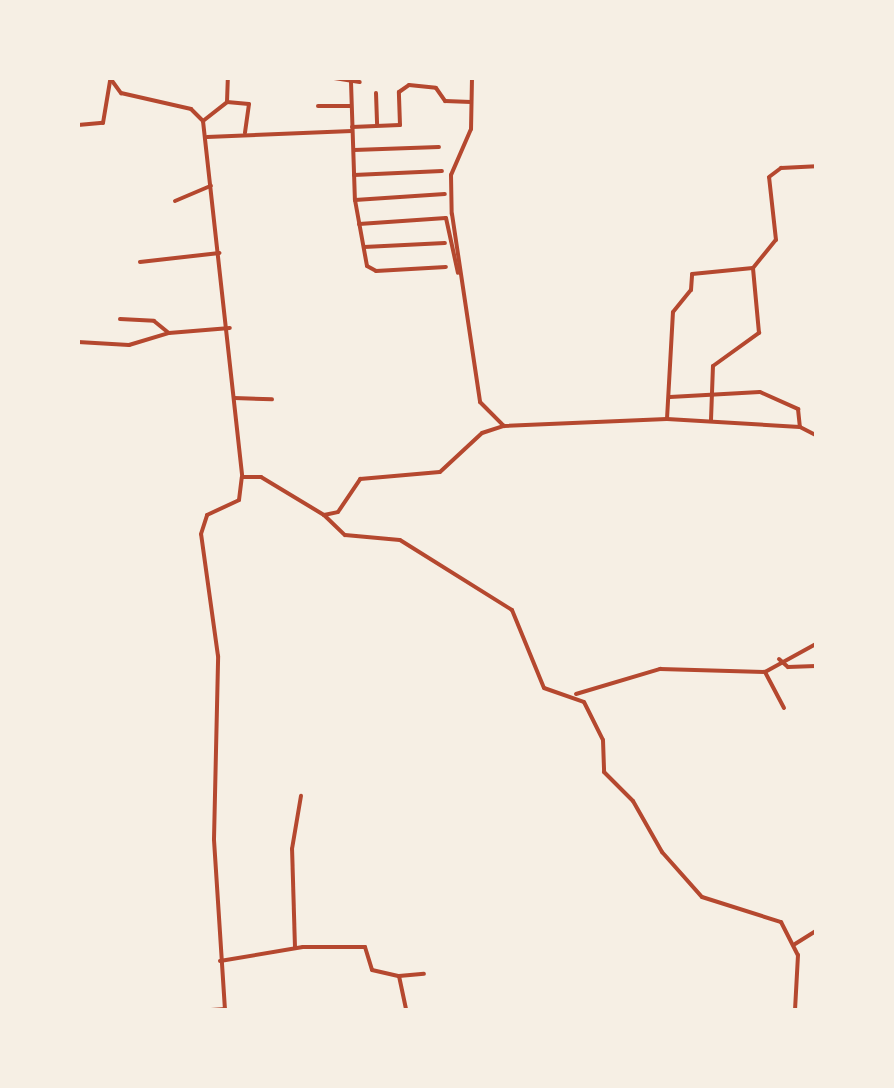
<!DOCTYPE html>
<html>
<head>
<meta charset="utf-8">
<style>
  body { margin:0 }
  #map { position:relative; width:894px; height:1088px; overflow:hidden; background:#f6efe4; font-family:"IBM Plex Sans",sans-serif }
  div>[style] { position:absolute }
  .minor>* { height:4px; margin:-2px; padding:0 2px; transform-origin:2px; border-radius:2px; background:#b5482f }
  .tertiary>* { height:4px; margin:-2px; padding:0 2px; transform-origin:2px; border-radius:2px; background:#b5482f }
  span { translate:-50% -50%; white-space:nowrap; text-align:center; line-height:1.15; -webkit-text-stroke:8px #f6efe4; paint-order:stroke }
  .frame { position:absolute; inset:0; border:80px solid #f6efe4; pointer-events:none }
</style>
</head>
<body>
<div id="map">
  <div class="minor">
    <div style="left:334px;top:78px;width:26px;rotate:9deg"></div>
    <div style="left:472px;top:78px;width:51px;rotate:91.1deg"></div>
    <div style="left:471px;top:129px;width:50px;rotate:113.5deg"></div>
    <div style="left:451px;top:175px;width:39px;rotate:89deg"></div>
    <div style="left:452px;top:214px;width:190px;rotate:81.5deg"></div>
    <div style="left:480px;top:402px;width:34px;rotate:45deg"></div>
    <div style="left:351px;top:82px;width:118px;rotate:88.1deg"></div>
    <div style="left:355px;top:200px;width:67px;rotate:79.7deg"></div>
    <div style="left:367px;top:266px;width:10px;rotate:29deg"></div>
    <div style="left:376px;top:271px;width:70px;rotate:-3.3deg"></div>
    <div style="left:376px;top:93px;width:32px;rotate:88deg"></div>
    <div style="left:227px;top:102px;width:22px;rotate:5deg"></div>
    <div style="left:249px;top:104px;width:29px;rotate:98deg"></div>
    <div style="left:318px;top:106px;width:33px"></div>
    <div style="left:203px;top:121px;width:31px;rotate:-38deg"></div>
    <div style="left:227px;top:102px;width:24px;rotate:-88deg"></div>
    <div style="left:78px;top:125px;width:25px;rotate:-5deg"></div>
    <div style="left:103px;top:123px;width:43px;rotate:-80.5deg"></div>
    <div style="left:352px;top:127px;width:48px;rotate:-2.4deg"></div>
    <div style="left:400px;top:125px;width:33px;rotate:-92deg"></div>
    <div style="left:399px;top:92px;width:12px;rotate:-35deg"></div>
    <div style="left:409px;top:85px;width:27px;rotate:6deg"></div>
    <div style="left:436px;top:88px;width:16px;rotate:55deg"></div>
    <div style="left:445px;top:101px;width:26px;rotate:2deg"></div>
    <div style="left:207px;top:137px;width:145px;rotate:-2.4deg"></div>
    <div style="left:354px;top:150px;width:85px;rotate:-2deg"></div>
    <div style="left:354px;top:175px;width:88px;rotate:-2.6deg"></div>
    <div style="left:355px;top:200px;width:90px;rotate:-3.8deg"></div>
    <div style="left:175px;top:201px;width:39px;rotate:-23deg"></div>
    <div style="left:359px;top:224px;width:87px;rotate:-3.9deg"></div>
    <div style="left:446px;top:218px;width:56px;rotate:77.7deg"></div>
    <div style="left:364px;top:247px;width:81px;rotate:-2.8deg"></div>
    <div style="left:140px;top:262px;width:80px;rotate:-6.5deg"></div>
    <div style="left:120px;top:319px;width:34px;rotate:3deg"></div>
    <div style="left:154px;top:321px;width:19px;rotate:39deg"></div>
    <div style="left:78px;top:342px;width:51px;rotate:3.4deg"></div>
    <div style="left:129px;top:345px;width:42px;rotate:-16.7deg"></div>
    <div style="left:169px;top:333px;width:61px;rotate:-4.7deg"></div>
    <div style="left:670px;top:397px;width:90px;rotate:-3.2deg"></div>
    <div style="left:760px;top:392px;width:42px;rotate:24.1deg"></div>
    <div style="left:798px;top:409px;width:18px;rotate:84deg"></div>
    <div style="left:234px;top:398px;width:38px;rotate:2deg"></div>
    <div style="left:667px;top:419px;width:107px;rotate:-86.8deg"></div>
    <div style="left:673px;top:312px;width:28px;rotate:-51deg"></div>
    <div style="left:691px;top:290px;width:16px;rotate:-86deg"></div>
    <div style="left:692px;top:274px;width:61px;rotate:-5.6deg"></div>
    <div style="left:711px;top:420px;width:54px;rotate:-87.9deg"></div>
    <div style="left:713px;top:366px;width:57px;rotate:-35.7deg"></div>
    <div style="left:759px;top:333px;width:65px;rotate:-95.3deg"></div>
    <div style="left:753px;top:268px;width:36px;rotate:-51deg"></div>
    <div style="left:776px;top:240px;width:63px;rotate:-96.3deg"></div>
    <div style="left:769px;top:177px;width:15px;rotate:-37deg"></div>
    <div style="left:781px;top:168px;width:35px;rotate:-3deg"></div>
    <div style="left:324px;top:515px;width:29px;rotate:44deg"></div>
    <div style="left:345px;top:535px;width:55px;rotate:5.2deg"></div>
    <div style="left:400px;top:540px;width:132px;rotate:32deg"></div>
    <div style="left:512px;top:610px;width:84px;rotate:67.7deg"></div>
    <div style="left:544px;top:688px;width:42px;rotate:19.3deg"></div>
    <div style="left:584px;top:702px;width:42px;rotate:63.4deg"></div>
    <div style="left:603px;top:740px;width:32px;rotate:88deg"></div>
    <div style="left:604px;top:772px;width:41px;rotate:45deg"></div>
    <div style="left:633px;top:801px;width:59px;rotate:60.4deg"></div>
    <div style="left:662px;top:852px;width:60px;rotate:48.4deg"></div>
    <div style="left:702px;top:897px;width:83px;rotate:17.6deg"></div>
    <div style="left:781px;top:922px;width:37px;rotate:63deg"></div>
    <div style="left:798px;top:955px;width:55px;rotate:93.1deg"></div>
    <div style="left:779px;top:659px;width:12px;rotate:42deg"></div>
    <div style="left:788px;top:667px;width:28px;rotate:-2deg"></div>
    <div style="left:576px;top:694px;width:88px;rotate:-16.6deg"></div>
    <div style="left:660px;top:669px;width:105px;rotate:1.6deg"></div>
    <div style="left:784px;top:708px;width:41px;rotate:-117.8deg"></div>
    <div style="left:765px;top:672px;width:58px;rotate:-28.8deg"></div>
    <div style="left:795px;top:944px;width:25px;rotate:-32deg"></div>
    <div style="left:295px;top:948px;width:99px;rotate:-91.7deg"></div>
    <div style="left:292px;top:849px;width:54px;rotate:-80.4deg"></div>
    <div style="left:220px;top:961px;width:84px;rotate:-9.6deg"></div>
    <div style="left:303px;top:947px;width:62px"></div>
    <div style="left:365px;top:947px;width:24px;rotate:73deg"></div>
    <div style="left:372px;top:970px;width:28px;rotate:13deg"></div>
    <div style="left:399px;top:976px;width:35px;rotate:78deg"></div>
    <div style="left:399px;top:976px;width:25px;rotate:-5deg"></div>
    <div style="left:211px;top:1010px;width:14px;rotate:-4deg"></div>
  </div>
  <div class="tertiary">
    <div style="left:110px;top:78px;width:19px;rotate:54deg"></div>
    <div style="left:121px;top:93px;width:72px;rotate:12.9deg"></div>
    <div style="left:191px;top:109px;width:17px;rotate:45deg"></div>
    <div style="left:203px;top:121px;width:358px;rotate:83.7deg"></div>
    <div style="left:242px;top:477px;width:19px"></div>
    <div style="left:261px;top:477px;width:74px;rotate:31.1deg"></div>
    <div style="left:324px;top:515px;width:14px;rotate:-12deg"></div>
    <div style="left:338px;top:512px;width:40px;rotate:-56deg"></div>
    <div style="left:360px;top:479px;width:80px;rotate:-5deg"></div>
    <div style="left:440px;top:472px;width:57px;rotate:-42.9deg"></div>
    <div style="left:482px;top:433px;width:23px;rotate:-18deg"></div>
    <div style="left:504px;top:426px;width:163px;rotate:-2.5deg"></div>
    <div style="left:667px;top:419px;width:133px;rotate:3.4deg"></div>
    <div style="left:800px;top:427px;width:18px;rotate:27deg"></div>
    <div style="left:225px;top:1010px;width:171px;rotate:-93.7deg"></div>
    <div style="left:214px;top:839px;width:183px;rotate:-88.7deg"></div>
    <div style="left:218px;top:656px;width:123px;rotate:-97.9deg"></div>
    <div style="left:201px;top:534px;width:20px;rotate:-72deg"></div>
    <div style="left:207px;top:515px;width:35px;rotate:-25deg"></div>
    <div style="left:239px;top:500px;width:23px;rotate:-83deg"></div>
  </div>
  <div class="frame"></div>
</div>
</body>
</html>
